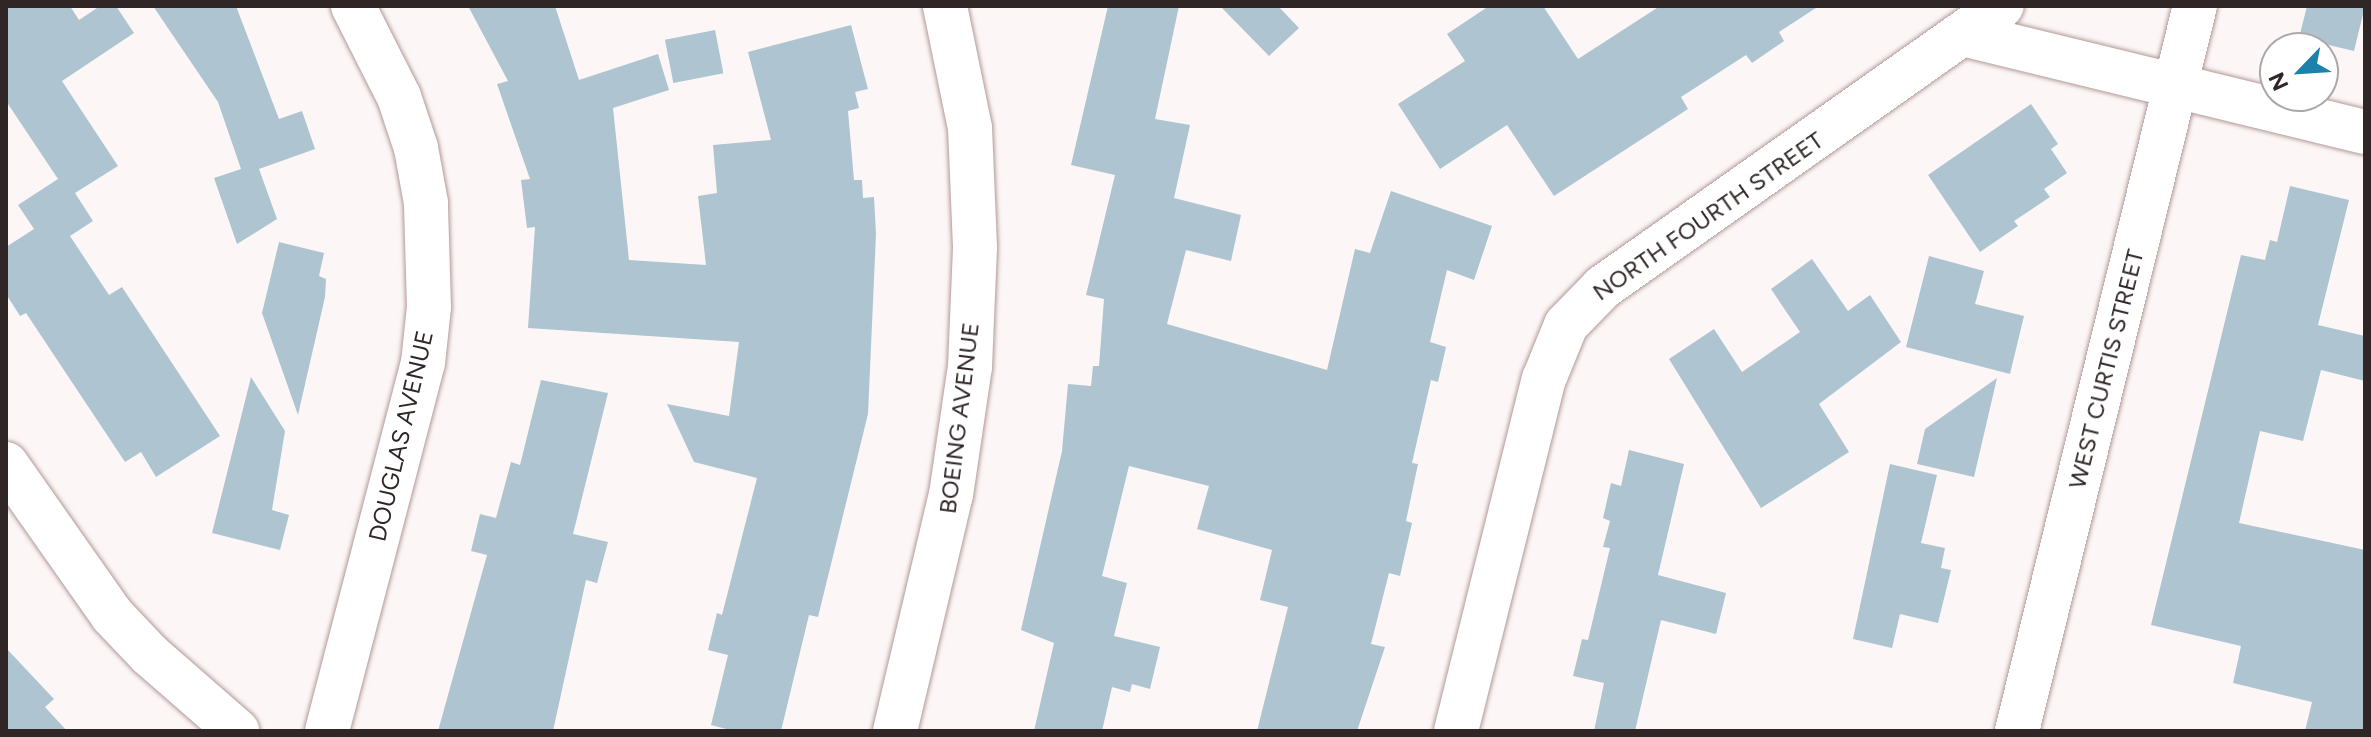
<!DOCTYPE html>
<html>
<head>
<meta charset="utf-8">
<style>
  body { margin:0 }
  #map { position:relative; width:2371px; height:737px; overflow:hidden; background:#fcf7f6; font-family:Figtree,sans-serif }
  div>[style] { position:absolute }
  .building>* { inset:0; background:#aec4d0; transform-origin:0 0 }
  .roads { filter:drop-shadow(0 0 2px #b29997) drop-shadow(0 0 2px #b29997) }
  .minor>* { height:44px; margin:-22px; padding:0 22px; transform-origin:22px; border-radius:22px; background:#fff }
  span { translate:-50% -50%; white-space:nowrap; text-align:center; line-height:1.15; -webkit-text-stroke:6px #fff; paint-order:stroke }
  .street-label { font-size:24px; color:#302626 }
  .frame { position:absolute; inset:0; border:8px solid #302626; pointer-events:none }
  .north { position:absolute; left:2259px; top:32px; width:80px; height:80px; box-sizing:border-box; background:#fff; border:2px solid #aca8a8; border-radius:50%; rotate:245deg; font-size:22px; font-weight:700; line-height:32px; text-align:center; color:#302626 }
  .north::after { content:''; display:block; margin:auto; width:28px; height:36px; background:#1e81ac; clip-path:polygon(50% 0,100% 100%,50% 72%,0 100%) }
</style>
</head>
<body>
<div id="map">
  <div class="building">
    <div style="clip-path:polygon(6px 6px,70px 6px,79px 20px,100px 6px,116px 6px,134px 33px,62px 81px,118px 166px,75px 193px,93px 221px,70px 236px,109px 295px,122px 287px,220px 436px,156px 477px,141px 452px,125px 462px,26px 313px,20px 316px,6px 294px,6px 247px,34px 229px,18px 205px,58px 179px,6px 101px)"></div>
    <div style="clip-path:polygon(153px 6px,236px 6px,279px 119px,302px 111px,315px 149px,259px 169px,277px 219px,237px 244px,214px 178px,241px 169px,218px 102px)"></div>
    <div style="clip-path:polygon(468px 6px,555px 6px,579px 80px,658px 54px,669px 90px,613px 108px,629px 260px,706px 265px,698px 196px,717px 193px,713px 145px,771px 140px,748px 52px,851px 25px,868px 89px,855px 92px,859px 108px,848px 111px,854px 180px,862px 180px,863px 198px,874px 197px,876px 234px,868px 414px,818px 617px,809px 615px,781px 731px,734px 731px,711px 725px,728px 655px,708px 650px,717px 613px,722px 615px,757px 478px,694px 462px,667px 404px,729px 416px,739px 342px,528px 328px,535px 227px,527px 228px,521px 180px,530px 179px,497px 84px,508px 81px)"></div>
    <div style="clip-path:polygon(1108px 6px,1179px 6px,1155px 119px,1190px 125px,1174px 198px,1241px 215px,1231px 261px,1186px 250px,1167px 324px,1327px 370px,1355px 249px,1370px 253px,1391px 191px,1492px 226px,1474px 280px,1447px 270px,1430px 342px,1446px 347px,1438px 382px,1431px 380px,1412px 463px,1418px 464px,1406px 521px,1412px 523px,1400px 576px,1389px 573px,1371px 644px,1385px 647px,1357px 731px,1257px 731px,1288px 607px,1260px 600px,1272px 550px,1197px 529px,1209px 486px,1129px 466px,1102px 576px,1127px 583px,1114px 636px,1160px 647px,1150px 689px,1132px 684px,1130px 692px,1112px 687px,1102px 731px,1034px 731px,1054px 643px,1021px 630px,1062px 451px,1068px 384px,1091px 386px,1093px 366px,1099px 366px,1104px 299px,1086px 295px,1115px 175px,1071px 165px)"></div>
    <div style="clip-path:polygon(1220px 6px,1278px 6px,1299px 28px,1269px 56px)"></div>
    <div style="clip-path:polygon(1489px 6px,1543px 6px,1578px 59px,1660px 6px,1819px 6px,1779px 32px,1784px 41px,1752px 63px,1746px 55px,1681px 97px,1688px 109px,1554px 196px,1507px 125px,1440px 169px,1398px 104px,1465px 61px,1447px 34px)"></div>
    <div style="clip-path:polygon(2307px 6px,2365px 6px,2354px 51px,2299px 38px)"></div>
    <div style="left:715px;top:30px;width:44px;height:51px;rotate:79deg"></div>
    <div style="clip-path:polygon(2031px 104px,2058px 144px,2051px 149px,2067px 173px,2044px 189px,2050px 197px,2014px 221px,2018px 226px,1980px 252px,1928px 175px)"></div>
    <div style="clip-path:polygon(2290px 186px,2349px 200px,2318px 325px,2365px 336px,2365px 381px,2321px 370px,2303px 441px,2260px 431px,2239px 523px,2365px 550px,2365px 731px,2305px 731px,2312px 702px,2233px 683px,2241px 646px,2151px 625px,2241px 255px,2265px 260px,2270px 240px,2277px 242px)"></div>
    <div style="clip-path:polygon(279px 242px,324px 253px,319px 276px,326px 279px,325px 297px,298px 415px,262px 313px)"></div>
    <div style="clip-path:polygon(1929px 256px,1984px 271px,1975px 304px,2024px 316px,2010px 374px,1906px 347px)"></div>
    <div style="clip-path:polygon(1812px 259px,1848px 311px,1870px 295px,1901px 342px,1819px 404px,1849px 452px,1761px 508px,1669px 359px,1714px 329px,1742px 372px,1800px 332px,1771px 289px)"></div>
    <div style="clip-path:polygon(251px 377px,285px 431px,272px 510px,289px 515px,280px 550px,212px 533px)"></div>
    <div style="clip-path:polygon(1997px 378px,1974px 477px,1917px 464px,1925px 429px)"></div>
    <div style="clip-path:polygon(541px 380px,608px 393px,573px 534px,608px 542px,597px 583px,586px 580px,553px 731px,438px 731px,487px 555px,471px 551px,480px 514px,496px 518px,511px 462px,520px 465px)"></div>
    <div style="clip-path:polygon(1629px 450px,1684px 464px,1658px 575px,1726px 593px,1716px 634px,1661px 620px,1635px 731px,1594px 731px,1604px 683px,1573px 676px,1582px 639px,1588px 640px,1610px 548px,1603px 547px,1610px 521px,1603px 518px,1611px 483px,1621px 486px)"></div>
    <div style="clip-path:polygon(1890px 464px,1937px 475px,1921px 543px,1945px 548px,1941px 568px,1951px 570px,1938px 623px,1900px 614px,1892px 648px,1853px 639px)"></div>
    <div style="clip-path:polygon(6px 648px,54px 699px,45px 707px,67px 731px,6px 731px)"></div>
  </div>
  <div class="roads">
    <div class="minor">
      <div style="left:1967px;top:35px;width:410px;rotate:13.7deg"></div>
      <div style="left:6px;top:464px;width:184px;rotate:54.9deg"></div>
      <div style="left:112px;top:615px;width:55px;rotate:46.5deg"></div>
      <div style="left:150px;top:655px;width:116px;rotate:41.1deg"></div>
      <div style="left:327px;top:731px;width:380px;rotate:-75.4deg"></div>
      <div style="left:423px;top:363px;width:56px;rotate:-83.9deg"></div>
      <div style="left:429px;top:307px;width:104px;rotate:-91.7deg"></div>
      <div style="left:426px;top:203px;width:56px;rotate:-100.3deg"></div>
      <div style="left:416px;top:148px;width:54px;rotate:-108.4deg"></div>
      <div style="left:399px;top:97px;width:102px;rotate:-116.8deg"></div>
      <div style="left:895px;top:731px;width:243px;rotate:-76.7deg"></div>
      <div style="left:951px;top:495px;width:129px;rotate:-81.6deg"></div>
      <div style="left:970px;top:367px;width:120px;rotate:-87.6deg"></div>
      <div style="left:975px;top:247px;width:119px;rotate:-92.4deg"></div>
      <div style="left:970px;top:128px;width:125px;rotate:-101.6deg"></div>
      <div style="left:1456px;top:731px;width:363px;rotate:-76deg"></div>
      <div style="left:1544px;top:379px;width:58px;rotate:-67.8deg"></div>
      <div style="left:1566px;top:325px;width:53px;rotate:-45.8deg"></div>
      <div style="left:1603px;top:287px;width:488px;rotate:-35.2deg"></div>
      <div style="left:2017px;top:731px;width:747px;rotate:-76.21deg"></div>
    </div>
  </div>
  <div class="street-label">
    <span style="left:1708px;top:216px;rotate:-35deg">NORTH FOURTH STREET</span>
    <span style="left:2106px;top:369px;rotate:-76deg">WEST CURTIS STREET</span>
    <span style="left:959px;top:418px;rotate:-83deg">BOEING AVENUE</span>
    <span style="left:401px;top:436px;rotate:-77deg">DOUGLAS AVENUE</span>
  </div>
  <div class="frame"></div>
  <div class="north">N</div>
</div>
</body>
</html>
